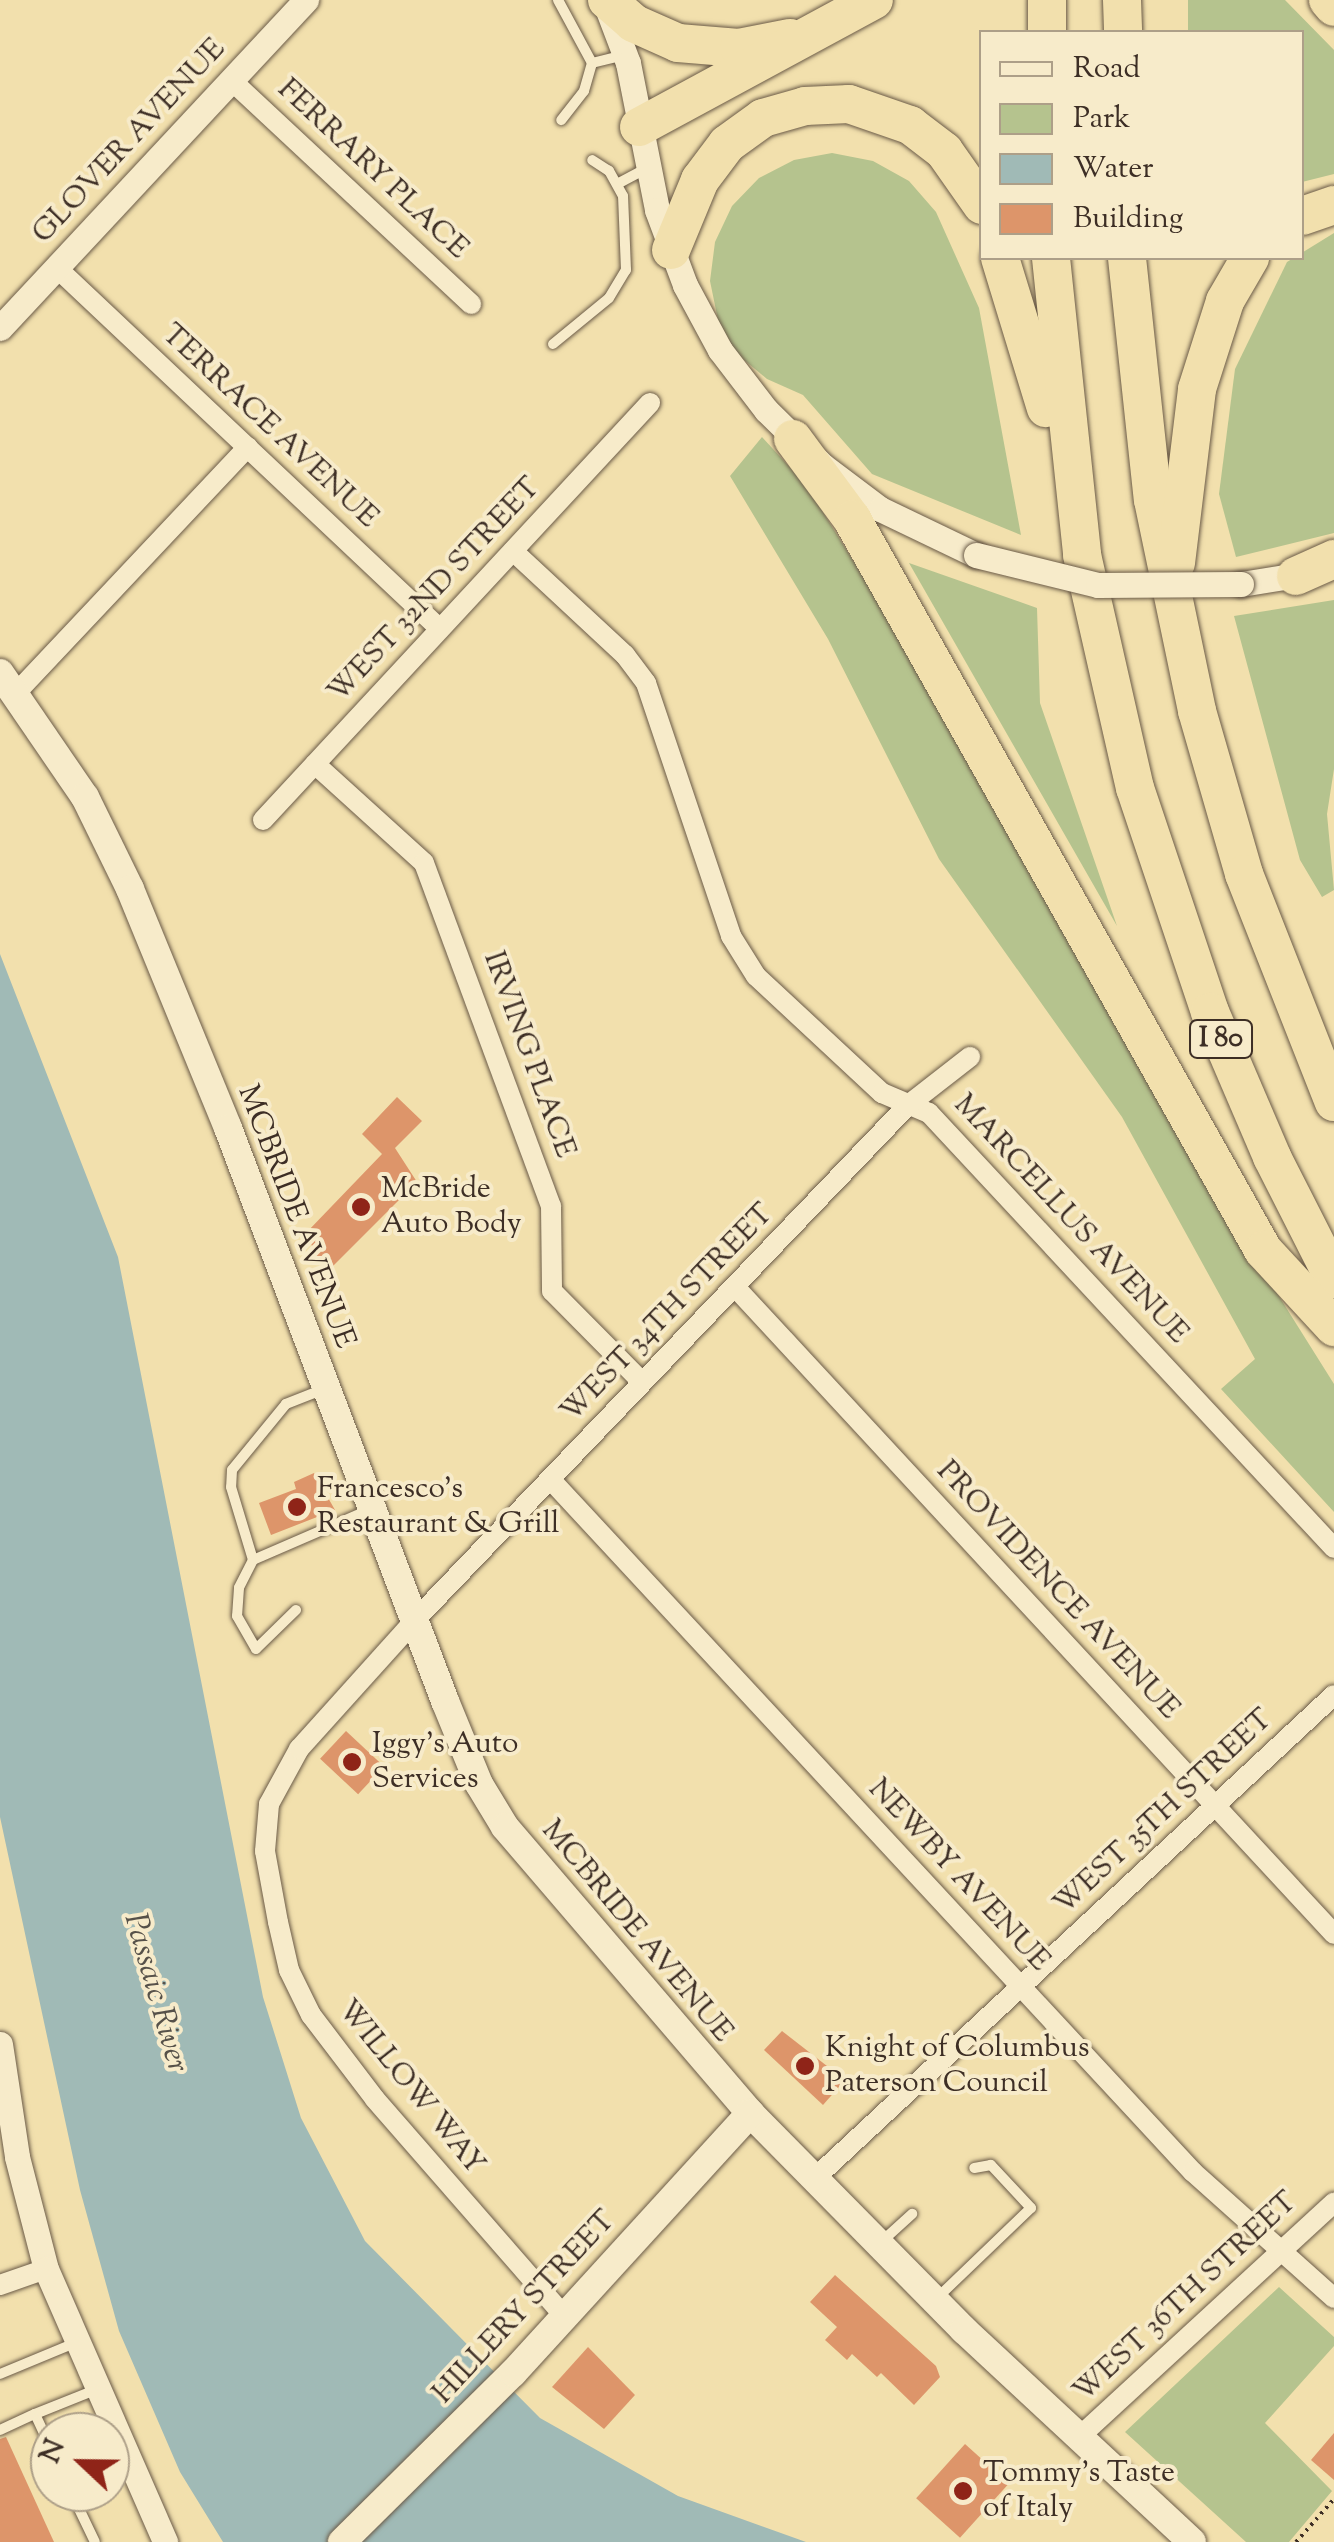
<!DOCTYPE html>
<html>
<head>
<meta charset="utf-8">
<style>
  body { margin:0 }
  #map { position:relative; width:1334px; height:2542px; overflow:hidden; background:#f2e0ad; font-family:"Sorts Mill Goudy",serif }
  div>[style] { position:absolute }
  .green>* { inset:0; background:#b5c38e }
  .water>* { inset:0; background:#a0bab6 }
  .building>* { inset:0; background:#dd956a; transform-origin:0 0 }
  .path>* { height:4px; margin-top:-2px; transform-origin:0; background:repeating-linear-gradient(90deg,#3d2e25 0 2.5px,transparent 0 7.5px) }
  .roads { filter:drop-shadow(0 0 2px #6a5a47) drop-shadow(0 0 2px #6a5a47) }
  .service>* { height:10px; margin:-5px; padding:0 5px; transform-origin:5px; border-radius:5px; background:#f7ebca }
  .minor>* { height:20px; margin:-10px; padding:0 10px; transform-origin:10px; border-radius:10px; background:#f7ebca }
  .tertiary>* { height:25px; margin:-12.5px; padding:0 12.5px; transform-origin:12.5px; border-radius:12.5px; background:#f7ebca }
  .secondary>* { height:28px; margin:-14px; padding:0 14px; transform-origin:14px; border-radius:14px; background:#f7ebca }
  .motorway>* { height:38px; margin:-19px; padding:0 19px; transform-origin:19px; border-radius:19px; background:#f2e0ad }
  .bridges { filter:drop-shadow(0 0 2px #6a5a47) drop-shadow(0 0 2px #6a5a47) }
  .tertiary-bridge>* { height:25px; margin:-12.5px; padding:0 12.5px; transform-origin:12.5px; border-radius:12.5px; background:#f7ebca }
  .dots>* { width:28px; height:28px; translate:-50% -50%; box-sizing:border-box; border:5px solid #f7ebca; border-radius:50% }
  span { translate:-50% -50%; white-space:nowrap; text-align:center; line-height:1.15; -webkit-text-stroke:8px #f7ebca; paint-order:stroke }
  .shield-label span { padding:2px 8px; background:#f7ebca; border:2px solid; border-radius:8px; -webkit-text-stroke-width:0 }
  .shield-label { font-size:28px; color:#3d2e25; font-weight:700 }
  .street-label { font-size:30px; color:#3d2e25 }
  .poi-label { font-size:30px; color:#3d2e25 }
  .left { translate:0 -50%; text-align:left }
  .water-label { font-size:32px; color:#565149; font-style:italic }
  .legend { position:absolute; left:979px; top:30px; width:325px; height:230px; box-sizing:border-box; background:#f7ebca; border:2px solid #ad9f88; margin:0; padding:12px 18px; list-style:none; font-size:30px; color:#3d2e25 }
  .legend li { display:flex; align-items:center; gap:20px; height:50px }
  .legend b { width:50px; border:2px solid #ad9f88 }
  .north { position:absolute; left:30px; top:2412px; width:100px; height:100px; box-sizing:border-box; background:#f7ebca; border:2px solid #ad9f88; border-radius:50%; rotate:292deg; font-size:28px; font-weight:700; line-height:40px; text-align:center; color:#3d2e25 }
  .north::after { content:''; display:block; margin:auto; width:35px; height:45px; background:#8f2418; clip-path:polygon(50% 0,100% 100%,50% 72%,0 100%) }
</style>
</head>
<body>
<div id="map">
  <div class="green">
    <div style="clip-path:polygon(1188px 0,1285px 0,1334px 50px,1334px 174px,1302px 182px,1302px 32px,1188px 32px)"></div>
    <div style="clip-path:polygon(832px 153px,873px 161px,909px 181px,936px 212px,979px 308px,1021px 535px,872px 474px,803px 395px,767px 379px,737px 354px,718px 320px,710px 281px,715px 242px,732px 206px,759px 178px,794px 160px)"></div>
    <div style="clip-path:polygon(1334px 233px,1334px 533px,1236px 557px,1219px 494px,1235px 369px,1287px 262px)"></div>
    <div style="clip-path:polygon(762px 437px,806px 485px,913px 657px,1231px 1220px,1334px 1384px,1334px 1512px,1221px 1389px,1255px 1359px,1122px 1117px,939px 859px,828px 639px,730px 476px)"></div>
    <div style="clip-path:polygon(909px 563px,1037px 608px,1040px 703px,1117px 926px)"></div>
    <div style="clip-path:polygon(1334px 600px,1334px 769px,1327px 814px,1334px 890px,1322px 897px,1300px 860px,1234px 616px)"></div>
    <div style="clip-path:polygon(1279px 2287px,1334px 2337px,1334px 2346px,1265px 2423px,1332px 2491px,1289px 2542px,1246px 2542px,1125px 2432px)"></div>
  </div>
  <div class="water">
    <div style="clip-path:polygon(0 954px,118px 1257px,263px 1997px,301px 2118px,365px 2241px,540px 2418px,678px 2496px,806px 2542px,223px 2542px,180px 2472px,119px 2331px,80px 2190px,0 1817px)"></div>
  </div>
  <div class="building">
    <div style="clip-path:polygon(397px 1097px,422px 1121px,395px 1148px,417px 1182px,325px 1274px,306px 1233px,382px 1154px,362px 1134px)"></div>
    <div style="clip-path:polygon(314px 1473px,335px 1510px,271px 1535px,259px 1503px,296px 1489px,294px 1482px)"></div>
    <div style="left:346px;top:1731px;width:52px;height:38px;rotate:43deg"></div>
    <div style="clip-path:polygon(782px 2031px,845px 2080px,823px 2105px,764px 2050px)"></div>
    <div style="clip-path:polygon(835px 2275px,936px 2366px,940px 2377px,914px 2405px,881px 2373px,877px 2377px,852px 2354px,847px 2360px,825px 2340px,837px 2327px,810px 2302px)"></div>
    <div style="clip-path:polygon(588px 2347px,635px 2395px,604px 2429px,552px 2387px)"></div>
    <div style="clip-path:polygon(1334px 2433px,1334px 2480px,1311px 2460px)"></div>
    <div style="clip-path:polygon(6px 2437px,54px 2542px,0 2542px,0 2439px)"></div>
    <div style="left:965px;top:2444px;width:59px;height:73px;rotate:42deg"></div>
  </div>
  <div class="path">
    <div style="left:1296px;top:2542px;width:57px;rotate:-48.5deg"></div>
  </div>
  <div class="roads">
    <div class="service">
      <div style="left:558px;top:0;width:72px;rotate:61.6deg"></div>
      <div style="left:592px;top:63px;width:29px;rotate:106deg"></div>
      <div style="left:584px;top:91px;width:37px;rotate:128deg"></div>
      <div style="left:592px;top:63px;width:34px;rotate:-14deg"></div>
      <div style="left:619px;top:183px;width:32px;rotate:-28deg"></div>
      <div style="left:553px;top:344px;width:72px;rotate:-39.4deg"></div>
      <div style="left:609px;top:298px;width:33px;rotate:-59deg"></div>
      <div style="left:626px;top:270px;width:74px;rotate:-92.3deg"></div>
      <div style="left:623px;top:196px;width:29px;rotate:-119deg"></div>
      <div style="left:609px;top:171px;width:20px;rotate:-147deg"></div>
      <div style="left:324px;top:1389px;width:41px;rotate:158.5deg"></div>
      <div style="left:286px;top:1404px;width:85px;rotate:129.3deg"></div>
      <div style="left:232px;top:1470px;width:17px;rotate:93deg"></div>
      <div style="left:231px;top:1487px;width:76px;rotate:73.2deg"></div>
      <div style="left:253px;top:1560px;width:129px;rotate:-23.4deg"></div>
      <div style="left:253px;top:1560px;width:31px;rotate:117deg"></div>
      <div style="left:239px;top:1588px;width:28px;rotate:94deg"></div>
      <div style="left:237px;top:1616px;width:38px;rotate:60deg"></div>
      <div style="left:256px;top:1649px;width:56px;rotate:-44.3deg"></div>
      <div style="left:879px;top:2244px;width:45px;rotate:-42.3deg"></div>
      <div style="left:935px;top:2300px;width:133px;rotate:-43.8deg"></div>
      <div style="left:1031px;top:2208px;width:59px;rotate:-132.9deg"></div>
      <div style="left:991px;top:2165px;width:17px;rotate:170deg"></div>
      <div style="left:0;top:2374px;width:81px;rotate:-22.5deg"></div>
      <div style="left:35px;top:2414px;width:65px;rotate:-21.8deg"></div>
      <div style="left:0;top:2430px;width:38px;rotate:-25deg"></div>
      <div style="left:35px;top:2414px;width:35px;rotate:65deg"></div>
      <div style="left:71px;top:2492px;width:55px;rotate:64.4deg"></div>
    </div>
    <div class="minor">
      <div style="left:232px;top:81px;width:327px;rotate:43deg"></div>
      <div style="left:57px;top:268px;width:526px;rotate:43.31deg"></div>
      <div style="left:513px;top:551px;width:153px;rotate:42.9deg"></div>
      <div style="left:625px;top:655px;width:35px;rotate:53deg"></div>
      <div style="left:646px;top:683px;width:267px;rotate:71.4deg"></div>
      <div style="left:731px;top:936px;width:47px;rotate:58deg"></div>
      <div style="left:756px;top:976px;width:172px;rotate:42.9deg"></div>
      <div style="left:882px;top:1093px;width:51px;rotate:23.1deg"></div>
      <div style="left:929px;top:1113px;width:594px;rotate:47.05deg"></div>
      <div style="left:16px;top:693px;width:338px;rotate:-46.7deg"></div>
      <div style="left:315px;top:764px;width:147px;rotate:42.2deg"></div>
      <div style="left:424px;top:863px;width:366px;rotate:69.7deg"></div>
      <div style="left:551px;top:1206px;width:85px;rotate:89.3deg"></div>
      <div style="left:552px;top:1291px;width:128px;rotate:45.3deg"></div>
      <div style="left:263px;top:820px;width:569px;rotate:-47.14deg"></div>
      <div style="left:736px;top:1288px;width:880px;rotate:47.21deg"></div>
      <div style="left:551px;top:1480px;width:944px;rotate:47.15deg"></div>
      <div style="left:1193px;top:2172px;width:189px;rotate:41.8deg"></div>
      <div style="left:814px;top:2179px;width:710px;rotate:-42.95deg"></div>
      <div style="left:0;top:2285px;width:49px;rotate:-19.2deg"></div>
      <div style="left:565px;top:2317px;width:289px;rotate:-131.1deg"></div>
      <div style="left:375px;top:2099px;width:106px;rotate:-127.3deg"></div>
      <div style="left:311px;top:2015px;width:50px;rotate:-116.1deg"></div>
      <div style="left:289px;top:1970px;width:49px;rotate:-102.9deg"></div>
      <div style="left:278px;top:1922px;width:72px;rotate:-100.4deg"></div>
      <div style="left:265px;top:1851px;width:47px;rotate:-85.1deg"></div>
      <div style="left:269px;top:1804px;width:63px;rotate:-61.4deg"></div>
      <div style="left:299px;top:1749px;width:173px;rotate:-48deg"></div>
      <div style="left:415px;top:1620px;width:712px;rotate:-46.25deg"></div>
      <div style="left:907px;top:1106px;width:80px;rotate:-37.9deg"></div>
      <div style="left:1078px;top:2438px;width:348px;rotate:-42.6deg"></div>
    </div>
    <div class="tertiary">
      <div style="left:606px;top:5px;width:62px;rotate:69.2deg"></div>
      <div style="left:628px;top:63px;width:150px;rotate:78.8deg"></div>
      <div style="left:657px;top:210px;width:80px;rotate:69.5deg"></div>
      <div style="left:685px;top:285px;width:74px;rotate:61.7deg"></div>
      <div style="left:720px;top:350px;width:76px;rotate:52.5deg"></div>
      <div style="left:766px;top:410px;width:80px;rotate:44.5deg"></div>
      <div style="left:823px;top:466px;width:71px;rotate:37deg"></div>
      <div style="left:880px;top:509px;width:106px;rotate:25.6deg"></div>
      <div style="left:0;top:328px;width:449px;rotate:-47deg"></div>
      <div style="left:1241px;top:584px;width:69px;rotate:-9.2deg"></div>
      <div style="left:0;top:2044px;width:114px;rotate:81.4deg"></div>
      <div style="left:17px;top:2157px;width:116px;rotate:75.5deg"></div>
      <div style="left:46px;top:2269px;width:298px;rotate:66.4deg"></div>
    </div>
    <div class="secondary">
      <div style="left:0;top:673px;width:150px;rotate:55.6deg"></div>
      <div style="left:85px;top:797px;width:102px;rotate:63.9deg"></div>
      <div style="left:130px;top:889px;width:258px;rotate:67.7deg"></div>
      <div style="left:228px;top:1128px;width:613px;rotate:69.26deg"></div>
      <div style="left:445px;top:1701px;width:90px;rotate:67.7deg"></div>
      <div style="left:479px;top:1784px;width:50px;rotate:58.8deg"></div>
      <div style="left:505px;top:1827px;width:377px;rotate:49.4deg"></div>
      <div style="left:750px;top:2113px;width:305px;rotate:45.4deg"></div>
      <div style="left:964px;top:2330px;width:311px;rotate:42.9deg"></div>
      <div style="left:342px;top:2542px;width:240px;rotate:-44.7deg"></div>
      <div style="left:513px;top:2373px;width:352px;rotate:-47.6deg"></div>
    </div>
    <div class="motorway">
      <div style="left:607px;top:0;width:35px;rotate:41deg"></div>
      <div style="left:633px;top:23px;width:49px;rotate:24deg"></div>
      <div style="left:678px;top:43px;width:61px;rotate:4.7deg"></div>
      <div style="left:739px;top:48px;width:52px;rotate:-11.1deg"></div>
      <div style="left:1047px;top:0;width:32px;rotate:90deg"></div>
      <div style="left:1122px;top:0;width:32px;rotate:88deg"></div>
      <div style="left:1328px;top:0;width:9px;rotate:49deg"></div>
      <div style="left:639px;top:127px;width:267px;rotate:-28.4deg"></div>
      <div style="left:1302px;top:216px;width:34px;rotate:-19deg"></div>
      <div style="left:671px;top:250px;width:76px;rotate:-67.5deg"></div>
      <div style="left:700px;top:180px;width:45px;rotate:-53.1deg"></div>
      <div style="left:727px;top:144px;width:44px;rotate:-35.8deg"></div>
      <div style="left:763px;top:118px;width:44px;rotate:-15.9deg"></div>
      <div style="left:805px;top:106px;width:44px;rotate:-2.6deg"></div>
      <div style="left:849px;top:104px;width:65px;rotate:19deg"></div>
      <div style="left:910px;top:125px;width:43px;rotate:37.4deg"></div>
      <div style="left:944px;top:151px;width:66px;rotate:54.9deg"></div>
      <div style="left:1000px;top:258px;width:157px;rotate:73deg"></div>
      <div style="left:1051px;top:258px;width:299px;rotate:84deg"></div>
      <div style="left:1082px;top:555px;width:239px;rotate:77.2deg"></div>
      <div style="left:1135px;top:788px;width:236px;rotate:71.5deg"></div>
      <div style="left:1210px;top:1012px;width:158px;rotate:66.8deg"></div>
      <div style="left:1272px;top:1157px;width:137px;rotate:63.1deg"></div>
      <div style="left:1127px;top:258px;width:243px;rotate:83.9deg"></div>
      <div style="left:1153px;top:500px;width:216px;rotate:78.2deg"></div>
      <div style="left:1197px;top:711px;width:170px;rotate:73.9deg"></div>
      <div style="left:1244px;top:874px;width:245px;rotate:68.5deg"></div>
      <div style="left:793px;top:439px;width:99px;rotate:53.6deg"></div>
      <div style="left:852px;top:519px;width:839px;rotate:60.65deg"></div>
      <div style="left:1263px;top:1250px;width:105px;rotate:47.3deg"></div>
      <div style="left:1176px;top:563px;width:175px;rotate:-83.1deg"></div>
      <div style="left:1197px;top:389px;width:92px;rotate:-72.3deg"></div>
      <div style="left:1225px;top:301px;width:50px;rotate:-59.8deg"></div>
      <div style="left:1296px;top:576px;width:42px;rotate:-24.1deg"></div>
    </div>
  </div>
  <div class="bridges">
    <div class="tertiary-bridge">
      <div style="left:976px;top:555px;width:126px;rotate:13.8deg"></div>
      <div style="left:1098px;top:585px;width:143px;rotate:-0.4deg"></div>
    </div>
  </div>
  <div class="dots">
    <div style="left:361px;top:1207px;background:#8f2418"></div>
    <div style="left:297px;top:1507px;background:#8f2418"></div>
    <div style="left:352px;top:1762px;background:#8f2418"></div>
    <div style="left:805px;top:2066px;background:#8f2418"></div>
    <div style="left:963px;top:2491px;background:#8f2418"></div>
  </div>
  <div class="shield-label">
    <span style="left:1221px;top:1039px">I 80</span>
  </div>
  <div class="street-label">
    <span style="left:130px;top:142px;rotate:-47deg">GLOVER AVENUE</span>
    <span style="left:372px;top:170px;rotate:43deg">FERRARY PLACE</span>
    <span style="left:269px;top:427px;rotate:43deg">TERRACE AVENUE</span>
    <span style="left:435px;top:591px;rotate:-47deg">WEST 32ND STREET</span>
    <span style="left:528px;top:1055px;rotate:70deg">IRVING PLACE</span>
    <span style="left:295px;top:1217px;rotate:69deg">MCBRIDE AVENUE</span>
    <span style="left:1070px;top:1220px;rotate:47deg">MARCELLUS AVENUE</span>
    <span style="left:668px;top:1314px;rotate:-46deg">WEST 34TH STREET</span>
    <span style="left:1057px;top:1591px;rotate:47deg">PROVIDENCE AVENUE</span>
    <span style="left:1164px;top:1813px;rotate:-43deg">WEST 35TH STREET</span>
    <span style="left:958px;top:1876px;rotate:47deg">NEWBY AVENUE</span>
    <span style="left:636px;top:1932px;rotate:50deg">MCBRIDE AVENUE</span>
    <span style="left:410px;top:2088px;rotate:51deg">WILLOW WAY</span>
    <span style="left:1186px;top:2298px;rotate:-43deg">WEST 36TH STREET</span>
    <span style="left:525px;top:2308px;rotate:-47deg">HILLERY STREET</span>
  </div>
  <div class="poi-label">
    <span class="left" style="left:381px;top:1207px">McBride<br>Auto Body</span>
    <span class="left" style="left:317px;top:1507px">Francesco's<br>Restaurant &amp; Grill</span>
    <span class="left" style="left:372px;top:1762px">Iggy's Auto<br>Services</span>
    <span class="left" style="left:825px;top:2066px">Knight of Columbus<br>Paterson Council</span>
    <span class="left" style="left:983px;top:2491px">Tommy's Taste<br>of Italy</span>
  </div>
  <div class="water-label">
    <span style="left:155px;top:1993px;rotate:74deg">Passaic River</span>
  </div>
  <ul class="legend">
  <li><b style="height:12px;background:#f7ebca"></b>Road</li>
  <li><b style="height:28px;background:#b5c38e"></b>Park</li>
  <li><b style="height:28px;background:#a0bab6"></b>Water</li>
  <li><b style="height:28px;background:#dd956a"></b>Building</li>
  </ul>
  <div class="north">N</div>
</div>
</body>
</html>
